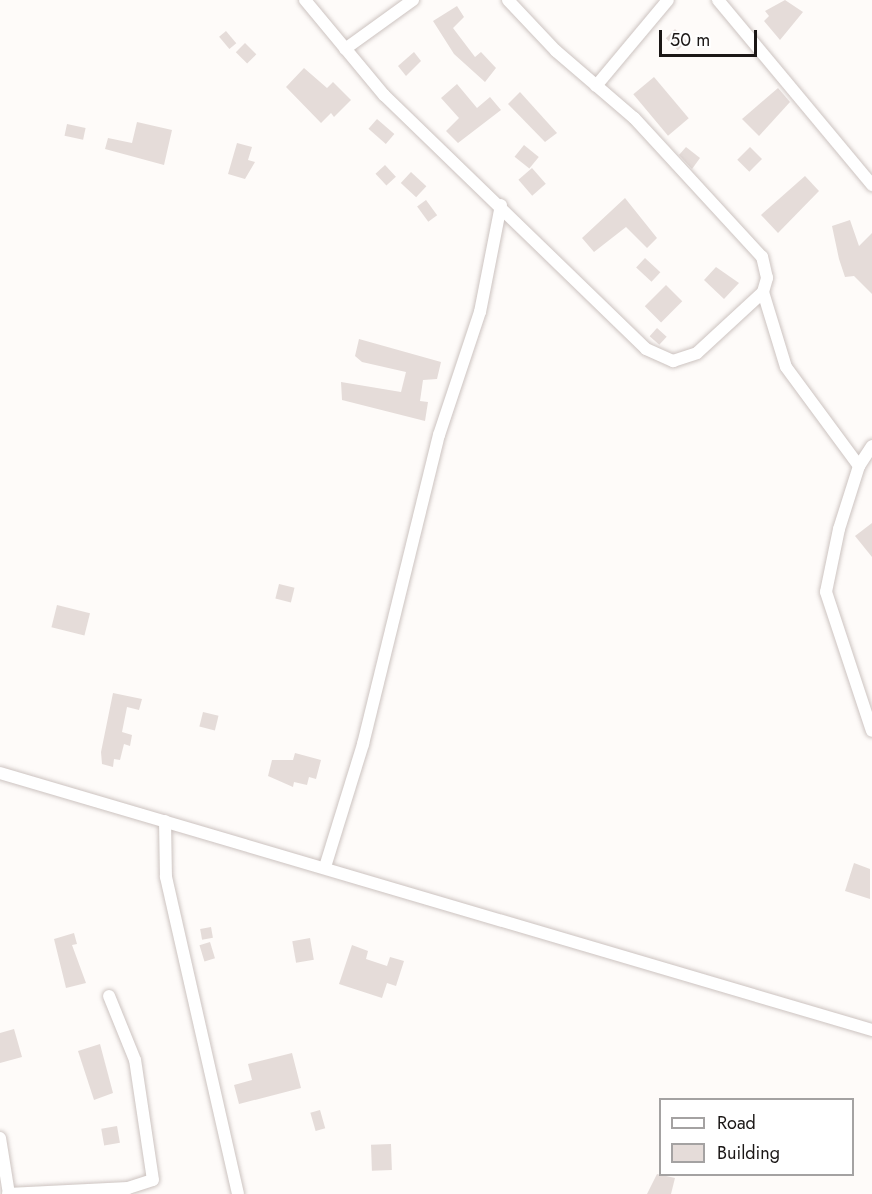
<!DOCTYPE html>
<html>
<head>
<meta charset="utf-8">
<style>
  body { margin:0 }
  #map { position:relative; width:872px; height:1194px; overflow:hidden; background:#fefbf9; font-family:Jost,sans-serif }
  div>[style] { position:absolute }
  .building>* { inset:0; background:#e5dcd9; transform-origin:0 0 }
  .roads { filter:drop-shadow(0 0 2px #ccc3c0) drop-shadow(0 0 2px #ccc3c0) }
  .minor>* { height:12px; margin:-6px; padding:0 6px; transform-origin:6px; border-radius:6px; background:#fff }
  span { translate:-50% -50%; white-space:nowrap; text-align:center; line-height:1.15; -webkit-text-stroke:4.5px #fff; paint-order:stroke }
  .legend { position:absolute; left:659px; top:1098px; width:195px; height:78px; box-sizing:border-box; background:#fff; border:2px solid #a4a2a2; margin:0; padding:8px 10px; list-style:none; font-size:18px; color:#1b1716 }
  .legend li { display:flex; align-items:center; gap:12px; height:30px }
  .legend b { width:30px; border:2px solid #a4a2a2 }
  .scale { position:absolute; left:659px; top:30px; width:98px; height:27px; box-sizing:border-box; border:3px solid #1b1716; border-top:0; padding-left:8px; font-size:18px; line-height:21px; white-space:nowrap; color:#1b1716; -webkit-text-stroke:4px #fff; paint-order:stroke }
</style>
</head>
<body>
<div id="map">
  <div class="building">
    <div style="clip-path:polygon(785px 0,803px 12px,780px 40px,764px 21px,769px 16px,765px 11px)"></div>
    <div style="clip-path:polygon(457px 6px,464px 17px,453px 28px,475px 57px,481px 52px,496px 68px,485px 82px,454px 54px,433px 21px)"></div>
    <div style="left:675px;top:29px;width:17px;height:13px;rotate:45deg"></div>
    <div style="left:226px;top:31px;width:16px;height:9px;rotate:50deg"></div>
    <div style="left:245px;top:43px;width:16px;height:13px;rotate:45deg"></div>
    <div style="clip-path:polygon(414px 52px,421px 61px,406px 76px,398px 66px)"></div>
    <div style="clip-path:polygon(304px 68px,327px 88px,333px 82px,351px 100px,334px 117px,331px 113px,321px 123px,286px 87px)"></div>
    <div style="left:654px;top:77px;width:54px;height:27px;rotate:50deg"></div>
    <div style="clip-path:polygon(457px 84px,477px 108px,490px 97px,501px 110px,458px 143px,446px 131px,459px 118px,441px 98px)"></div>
    <div style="clip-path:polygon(778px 88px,790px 102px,759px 136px,742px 119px)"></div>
    <div style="clip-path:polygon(520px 92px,557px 133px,545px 142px,508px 104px)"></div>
    <div style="left:377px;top:119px;width:23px;height:13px;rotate:41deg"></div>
    <div style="clip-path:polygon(137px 122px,172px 130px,164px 165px,105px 149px,108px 138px,132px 143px)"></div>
    <div style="left:67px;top:124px;width:19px;height:12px;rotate:12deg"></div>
    <div style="clip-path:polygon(237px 143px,252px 147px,248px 160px,255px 162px,245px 179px,228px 174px)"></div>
    <div style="left:524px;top:145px;width:19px;height:15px;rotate:39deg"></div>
    <div style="clip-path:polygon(686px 147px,700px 158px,692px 169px,679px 155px)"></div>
    <div style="left:750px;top:147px;width:17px;height:18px;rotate:45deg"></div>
    <div style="left:385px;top:165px;width:16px;height:13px;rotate:47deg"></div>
    <div style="left:532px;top:168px;width:21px;height:18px;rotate:49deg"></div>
    <div style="left:411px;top:172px;width:21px;height:15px;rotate:43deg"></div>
    <div style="clip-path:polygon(805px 176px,819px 191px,778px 233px,761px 215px)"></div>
    <div style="clip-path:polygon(625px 198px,657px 238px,647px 248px,626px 227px,594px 252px,582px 238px)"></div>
    <div style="left:426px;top:200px;width:19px;height:11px;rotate:54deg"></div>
    <div style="clip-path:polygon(850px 220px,859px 246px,872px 233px,872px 294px,854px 276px,845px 277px,839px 259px,832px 226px)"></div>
    <div style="left:645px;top:258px;width:21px;height:13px;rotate:43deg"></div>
    <div style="clip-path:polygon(716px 267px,739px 283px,724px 299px,704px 280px)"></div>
    <div style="left:666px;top:285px;width:23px;height:30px;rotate:45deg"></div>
    <div style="left:657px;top:328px;width:13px;height:11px;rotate:42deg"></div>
    <div style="clip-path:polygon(359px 339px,441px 362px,437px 379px,423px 380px,420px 401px,428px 402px,425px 421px,342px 400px,341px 382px,401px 392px,406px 372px,362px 362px,355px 356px)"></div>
    <div style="clip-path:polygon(872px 523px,872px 557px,855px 536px)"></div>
    <div style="left:279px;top:584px;width:16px;height:15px;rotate:14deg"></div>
    <div style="left:57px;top:605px;width:34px;height:23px;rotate:14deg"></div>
    <div style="clip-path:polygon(113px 693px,142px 699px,139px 710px,127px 707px,122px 732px,132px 735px,130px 746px,124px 744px,120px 760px,114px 759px,113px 767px,102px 764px,101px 752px)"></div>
    <div style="left:203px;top:712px;width:16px;height:15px;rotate:14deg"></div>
    <div style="clip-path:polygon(295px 753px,321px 760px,316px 779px,309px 777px,307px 785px,294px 782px,293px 787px,268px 776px,272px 760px,293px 760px)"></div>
    <div style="clip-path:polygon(854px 863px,870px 869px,870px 899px,845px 891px)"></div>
    <div style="left:211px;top:927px;width:11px;height:11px;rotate:80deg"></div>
    <div style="clip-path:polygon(74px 933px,77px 944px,72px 945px,86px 983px,66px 988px,54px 939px)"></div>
    <div style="left:310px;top:938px;width:22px;height:18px;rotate:80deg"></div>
    <div style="left:210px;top:942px;width:17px;height:11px;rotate:73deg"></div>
    <div style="clip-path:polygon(352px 945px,368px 951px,366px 959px,387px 966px,390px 957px,404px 961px,396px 986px,387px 983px,382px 998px,339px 984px)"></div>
    <div style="clip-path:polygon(14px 1029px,22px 1057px,0 1063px,0 1033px)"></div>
    <div style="clip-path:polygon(100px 1044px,113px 1093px,94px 1100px,78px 1051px)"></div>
    <div style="clip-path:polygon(292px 1053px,301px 1088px,239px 1104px,234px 1085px,252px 1080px,248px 1064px)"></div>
    <div style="left:320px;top:1110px;width:19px;height:10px;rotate:74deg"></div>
    <div style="left:117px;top:1126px;width:17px;height:16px;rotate:80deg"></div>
    <div style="left:391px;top:1144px;width:26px;height:20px;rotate:88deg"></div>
    <div style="clip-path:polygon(657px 1174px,675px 1178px,671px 1194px,647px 1194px)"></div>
  </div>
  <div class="roads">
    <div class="minor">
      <div style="left:305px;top:0;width:124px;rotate:50.3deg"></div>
      <div style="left:384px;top:95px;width:365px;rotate:44.1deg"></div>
      <div style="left:646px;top:349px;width:30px;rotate:24deg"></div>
      <div style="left:673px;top:361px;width:25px;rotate:-18deg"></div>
      <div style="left:697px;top:353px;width:90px;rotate:-42.7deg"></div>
      <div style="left:763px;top:292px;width:15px;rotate:-74deg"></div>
      <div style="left:767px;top:278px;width:22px;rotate:-103deg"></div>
      <div style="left:762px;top:257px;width:189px;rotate:-132.6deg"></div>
      <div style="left:634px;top:118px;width:103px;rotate:-139.3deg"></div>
      <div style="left:556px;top:51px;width:70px;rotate:-133.3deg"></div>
      <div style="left:718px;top:0;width:241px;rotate:50.2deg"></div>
      <div style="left:345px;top:49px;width:84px;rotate:-35.8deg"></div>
      <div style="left:596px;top:86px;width:112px;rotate:-50.1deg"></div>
      <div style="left:763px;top:292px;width:78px;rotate:73deg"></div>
      <div style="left:786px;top:367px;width:123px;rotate:53.6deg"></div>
      <div style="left:872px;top:446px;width:24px;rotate:123deg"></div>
      <div style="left:859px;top:466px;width:66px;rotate:107.6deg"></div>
      <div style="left:839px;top:529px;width:64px;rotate:101.7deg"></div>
      <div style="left:826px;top:592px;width:146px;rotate:71.7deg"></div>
      <div style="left:0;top:773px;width:909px;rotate:16.42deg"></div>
      <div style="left:165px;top:821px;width:56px;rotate:89deg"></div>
      <div style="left:166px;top:877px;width:325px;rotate:77.2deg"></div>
      <div style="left:325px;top:867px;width:129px;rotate:-72.8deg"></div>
      <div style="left:363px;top:744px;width:318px;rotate:-76.2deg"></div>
      <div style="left:439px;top:435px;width:130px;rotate:-71.6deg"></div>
      <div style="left:480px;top:312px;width:109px;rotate:-78.9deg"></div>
      <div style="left:0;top:1138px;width:57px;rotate:80.9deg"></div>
      <div style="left:8px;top:1194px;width:120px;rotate:-2.9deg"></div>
      <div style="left:128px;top:1188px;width:26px;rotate:-18deg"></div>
      <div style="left:153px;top:1180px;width:121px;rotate:-98.5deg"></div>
      <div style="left:135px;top:1060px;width:69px;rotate:-112.1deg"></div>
    </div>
  </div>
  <ul class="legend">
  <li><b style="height:8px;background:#fff"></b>Road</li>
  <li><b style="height:16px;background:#e5dcd9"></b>Building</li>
  </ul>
  <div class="scale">50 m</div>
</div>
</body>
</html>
